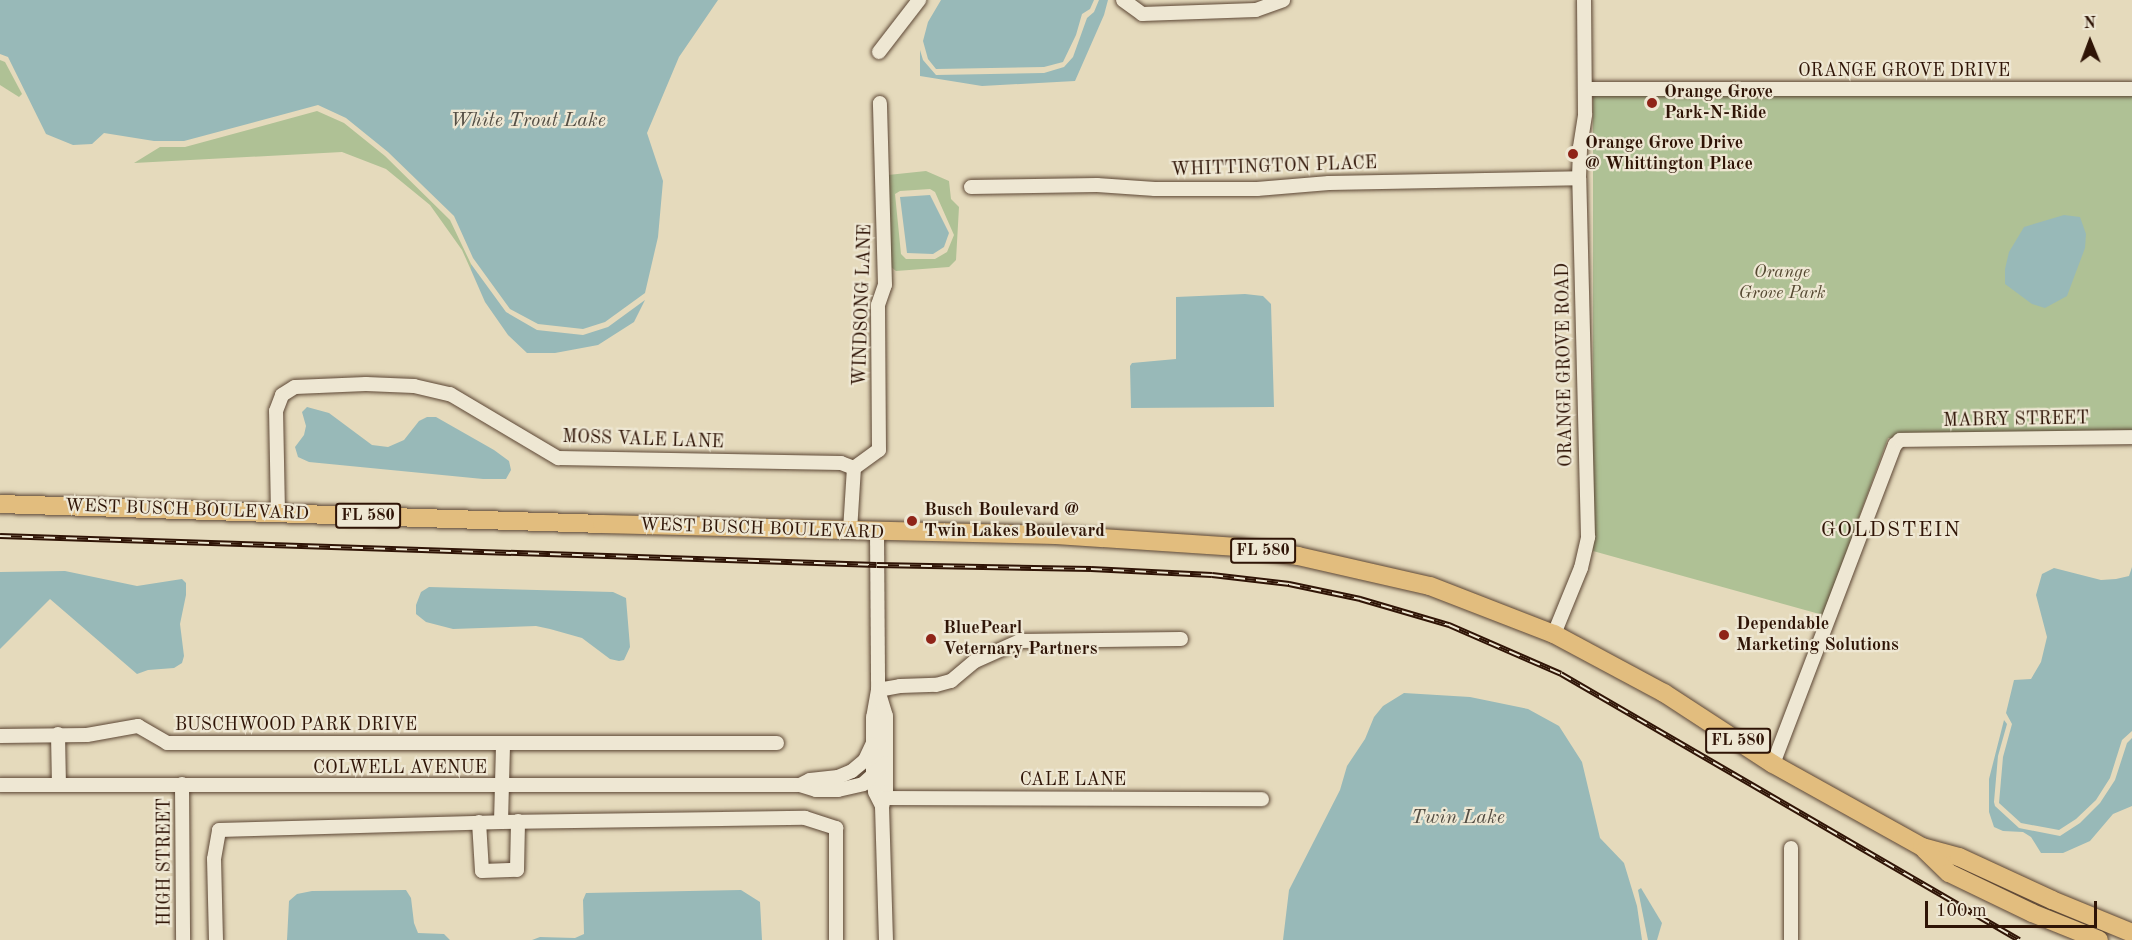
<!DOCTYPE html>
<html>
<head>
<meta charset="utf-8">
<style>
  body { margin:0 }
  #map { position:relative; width:2132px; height:940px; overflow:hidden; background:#e5dabc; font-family:"Old Standard TT",serif }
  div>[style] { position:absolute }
  .green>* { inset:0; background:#afc195 }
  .water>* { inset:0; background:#98b9b8 }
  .roads { filter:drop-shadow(0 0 2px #5c4634) drop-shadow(0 0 2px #5c4634) }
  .minor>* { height:14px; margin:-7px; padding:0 7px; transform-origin:7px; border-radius:7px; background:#eee7d3 }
  .major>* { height:18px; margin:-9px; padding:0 9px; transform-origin:9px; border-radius:9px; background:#e2bd7e }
  .rail>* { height:6px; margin-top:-3px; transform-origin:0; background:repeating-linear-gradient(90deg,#eee7d3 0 11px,#2f1406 0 22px); box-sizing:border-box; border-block:2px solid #2f1406 }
  .dots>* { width:16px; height:16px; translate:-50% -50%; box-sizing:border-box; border:3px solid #eee7d3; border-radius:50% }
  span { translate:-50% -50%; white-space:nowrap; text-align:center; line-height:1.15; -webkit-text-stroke:4.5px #eee7d3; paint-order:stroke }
  .shield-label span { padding:2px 4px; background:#eee7d3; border:2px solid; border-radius:4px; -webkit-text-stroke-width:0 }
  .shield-label { font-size:16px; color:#2f1406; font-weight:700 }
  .street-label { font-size:18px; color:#2f1406 }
  .poi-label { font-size:18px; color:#2f1406; font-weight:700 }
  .left { translate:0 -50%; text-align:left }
  .park-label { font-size:18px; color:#554831; font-style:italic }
  .water-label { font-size:20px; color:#544e44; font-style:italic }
  .quarter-label { font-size:21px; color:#2f1406; letter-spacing:1.5px }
  .north { position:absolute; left:2060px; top:12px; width:60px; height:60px; -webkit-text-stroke:4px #eee7d3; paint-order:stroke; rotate:359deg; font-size:16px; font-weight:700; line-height:24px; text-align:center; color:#2f1406 }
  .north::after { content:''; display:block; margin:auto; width:21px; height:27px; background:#2f1406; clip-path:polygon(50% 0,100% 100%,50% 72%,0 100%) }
  .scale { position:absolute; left:1925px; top:901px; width:172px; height:27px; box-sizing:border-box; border:3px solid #2f1406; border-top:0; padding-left:8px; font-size:18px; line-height:21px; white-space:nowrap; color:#2f1406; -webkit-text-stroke:4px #eee7d3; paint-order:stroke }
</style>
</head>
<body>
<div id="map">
  <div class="green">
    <div style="clip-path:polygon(0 60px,5px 62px,22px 94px,19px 97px,0 85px)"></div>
    <div style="clip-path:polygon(2132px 94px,2132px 433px,1888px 438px,1823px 615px,1593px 551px,1593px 96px)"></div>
    <div style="clip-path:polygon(317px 111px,344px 123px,385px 156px,450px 220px,471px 264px,471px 270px,462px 250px,430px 205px,386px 169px,342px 152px,134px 163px,160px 147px,185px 147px)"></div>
    <div style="clip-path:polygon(evenodd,926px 171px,949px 181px,951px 199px,959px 207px,956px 260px,949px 267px,896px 271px,891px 267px,888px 175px,926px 171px,930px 189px,935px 192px,954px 235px,947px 252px,935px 259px,906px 259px,901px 254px,895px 194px,900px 191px,930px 189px)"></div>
  </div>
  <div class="water">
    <div style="clip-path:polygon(0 0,718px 0,679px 57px,647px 133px,663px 181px,658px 237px,645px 293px,605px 322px,583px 329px,538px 324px,510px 309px,473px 258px,454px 216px,388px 152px,346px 118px,318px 105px,184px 141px,154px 141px,104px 133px,92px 144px,73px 145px,46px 134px,8px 57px,0 54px)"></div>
    <div style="clip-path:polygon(941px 0,1094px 0,1090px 9px,1082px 14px,1076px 35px,1063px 62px,1044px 67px,936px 69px,928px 59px,923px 41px,928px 22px)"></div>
    <div style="clip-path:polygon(1099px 0,1108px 0,1104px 15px,1075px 81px,982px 86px,920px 76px,920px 50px,923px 60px,936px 75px,1044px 73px,1064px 67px,1073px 57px,1087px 18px,1094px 12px)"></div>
    <div style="clip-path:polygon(930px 195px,949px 233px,944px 247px,933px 254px,907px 253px,900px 197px)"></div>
    <div style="clip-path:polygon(2064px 215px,2080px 217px,2086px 234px,2085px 248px,2067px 296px,2045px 308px,2032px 304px,2005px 284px,2005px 269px,2009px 252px,2024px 227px)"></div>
    <div style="clip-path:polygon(471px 264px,506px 312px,537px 330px,583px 335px,608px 327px,645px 300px,634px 322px,598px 345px,555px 353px,527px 353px,508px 335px,485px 302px,471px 270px)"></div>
    <div style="clip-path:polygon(1245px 294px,1263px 296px,1271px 304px,1274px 407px,1131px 408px,1130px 366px,1132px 363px,1176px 359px,1176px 297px)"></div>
    <div style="clip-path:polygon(307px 407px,329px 413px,372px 445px,388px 447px,404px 440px,419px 421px,427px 417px,436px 417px,494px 450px,509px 461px,511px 470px,506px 479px,483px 479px,309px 462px,298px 457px,295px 447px,304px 435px,306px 426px,302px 412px)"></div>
    <div style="clip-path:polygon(2132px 567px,2132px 731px,2122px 740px,2110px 778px,2096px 800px,2076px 819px,2059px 830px,2021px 823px,1999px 803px,2003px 757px,2012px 724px,2006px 713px,2014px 680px,2031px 679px,2041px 662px,2047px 637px,2036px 595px,2042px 574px,2054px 568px,2101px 580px,2116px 579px,2129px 576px)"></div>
    <div style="clip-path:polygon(65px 571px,137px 586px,182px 579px,186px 583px,186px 595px,180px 624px,184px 656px,182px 663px,174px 668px,148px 670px,137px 674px,50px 599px,0 649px,0 572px)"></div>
    <div style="clip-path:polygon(429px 587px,613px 592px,626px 598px,630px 647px,624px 660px,619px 661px,610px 659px,582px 638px,550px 629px,536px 626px,453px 629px,426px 622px,416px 614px,416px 605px,421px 592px)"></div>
    <div style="clip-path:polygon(1404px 693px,1470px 697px,1528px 709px,1559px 726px,1582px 762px,1600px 838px,1624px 863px,1637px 906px,1642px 940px,1283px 940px,1289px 890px,1340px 790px,1347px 766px,1365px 739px,1374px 717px,1383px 706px)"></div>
    <div style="clip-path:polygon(2004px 720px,2007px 724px,1998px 756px,1994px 802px,1995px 806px,2019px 828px,2060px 836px,2080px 823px,2100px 803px,2115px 780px,2127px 743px,2132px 738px,2132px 806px,2113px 814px,2090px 841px,2063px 853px,2041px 853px,2031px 837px,2023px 832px,2003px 831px,1994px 827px,1989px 812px,1989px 779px)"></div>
    <div style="clip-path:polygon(1641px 888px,1662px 923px,1657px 940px,1648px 940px,1638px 890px)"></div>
    <div style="clip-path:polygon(406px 890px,411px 898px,414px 923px,418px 933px,444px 934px,450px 940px,287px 940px,289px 901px,297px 894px,312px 891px)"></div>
    <div style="clip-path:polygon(741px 890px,760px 902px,762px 940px,532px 940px,540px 937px,575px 938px,584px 934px,583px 900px,586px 893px)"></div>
  </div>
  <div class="roads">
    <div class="minor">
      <div style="left:1123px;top:0;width:24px;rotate:36deg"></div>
      <div style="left:1142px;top:14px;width:114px;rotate:-2deg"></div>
      <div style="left:1256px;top:10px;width:29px;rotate:-20deg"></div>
      <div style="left:879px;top:52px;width:66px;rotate:-52.4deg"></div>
      <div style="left:1585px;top:89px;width:547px"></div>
      <div style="left:971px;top:187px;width:126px;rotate:-0.9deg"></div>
      <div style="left:1097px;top:185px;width:58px;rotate:3.9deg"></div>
      <div style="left:1155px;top:189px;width:102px"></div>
      <div style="left:1257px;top:189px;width:72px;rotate:-4.8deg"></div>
      <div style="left:1329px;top:183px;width:250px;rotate:-1.1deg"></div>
      <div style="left:854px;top:468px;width:31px;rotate:-36deg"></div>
      <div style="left:879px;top:450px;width:145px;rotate:-90.4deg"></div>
      <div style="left:878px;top:305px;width:21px;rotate:-71deg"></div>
      <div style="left:885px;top:285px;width:182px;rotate:-91.6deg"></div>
      <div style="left:278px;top:513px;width:102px;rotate:-91.1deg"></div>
      <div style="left:276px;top:411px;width:17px;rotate:-69deg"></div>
      <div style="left:282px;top:395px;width:15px;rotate:-32deg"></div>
      <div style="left:295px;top:387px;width:71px;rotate:-2.4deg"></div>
      <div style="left:366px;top:384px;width:48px;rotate:2.4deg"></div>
      <div style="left:414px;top:386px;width:37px;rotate:13deg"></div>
      <div style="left:450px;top:394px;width:126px;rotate:30.7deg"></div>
      <div style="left:558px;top:458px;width:283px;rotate:1deg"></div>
      <div style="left:841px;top:463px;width:14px;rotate:21deg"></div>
      <div style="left:850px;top:531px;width:63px;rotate:-86.4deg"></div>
      <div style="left:877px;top:532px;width:158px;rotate:89.6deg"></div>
      <div style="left:878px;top:690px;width:27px;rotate:100deg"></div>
      <div style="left:873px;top:717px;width:60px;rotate:90deg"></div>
      <div style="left:873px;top:777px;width:15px;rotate:82deg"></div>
      <div style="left:875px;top:792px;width:16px;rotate:63deg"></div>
      <div style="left:1554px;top:634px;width:71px;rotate:-67.8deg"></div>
      <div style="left:1581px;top:568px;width:32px;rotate:-77deg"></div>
      <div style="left:1588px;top:537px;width:359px;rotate:-91.4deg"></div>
      <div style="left:1579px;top:178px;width:31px;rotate:-88deg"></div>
      <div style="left:1580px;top:147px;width:33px;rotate:-81deg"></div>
      <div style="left:1585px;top:114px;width:114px;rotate:-90.5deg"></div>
      <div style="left:878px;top:690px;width:22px;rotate:-10deg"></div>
      <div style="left:900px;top:686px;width:36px;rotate:-2deg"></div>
      <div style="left:936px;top:685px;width:16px;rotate:-15deg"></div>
      <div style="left:951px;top:681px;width:31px;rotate:-40deg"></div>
      <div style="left:975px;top:661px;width:49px;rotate:-24deg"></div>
      <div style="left:1020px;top:641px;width:161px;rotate:-0.7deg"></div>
      <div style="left:878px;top:690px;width:27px;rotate:73deg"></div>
      <div style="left:886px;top:716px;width:76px;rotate:90deg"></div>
      <div style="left:886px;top:792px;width:15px;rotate:106deg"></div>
      <div style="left:882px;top:806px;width:134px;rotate:88.3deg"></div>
      <div style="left:58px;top:734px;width:51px;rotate:88.9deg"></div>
      <div style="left:0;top:736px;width:87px;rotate:-0.7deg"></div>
      <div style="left:87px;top:735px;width:52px;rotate:-10deg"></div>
      <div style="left:138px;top:726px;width:34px;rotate:30deg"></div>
      <div style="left:167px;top:743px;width:610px"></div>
      <div style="left:1773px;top:764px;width:342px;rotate:-69.1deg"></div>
      <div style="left:1895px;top:445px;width:7px;rotate:-45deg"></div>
      <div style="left:1900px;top:440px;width:232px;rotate:-0.7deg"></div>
      <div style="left:182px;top:784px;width:156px;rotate:89.6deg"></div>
      <div style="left:0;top:785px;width:800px"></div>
      <div style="left:800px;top:785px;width:17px;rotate:17deg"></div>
      <div style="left:816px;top:790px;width:22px"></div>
      <div style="left:838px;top:790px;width:26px;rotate:-13deg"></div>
      <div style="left:863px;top:784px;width:31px;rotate:-42deg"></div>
      <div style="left:800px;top:785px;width:11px;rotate:-27deg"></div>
      <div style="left:810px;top:780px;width:28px;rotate:-6deg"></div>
      <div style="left:838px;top:777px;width:15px;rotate:-23deg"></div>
      <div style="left:852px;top:771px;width:17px;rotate:-40deg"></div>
      <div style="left:865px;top:760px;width:17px;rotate:-65deg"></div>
      <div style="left:885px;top:798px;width:377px;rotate:0.2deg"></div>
      <div style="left:479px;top:822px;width:49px;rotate:86.5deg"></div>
      <div style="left:482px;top:871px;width:35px;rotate:-2deg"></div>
      <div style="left:517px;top:870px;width:49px;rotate:-88.8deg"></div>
      <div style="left:501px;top:822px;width:77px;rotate:-88.5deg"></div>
      <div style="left:216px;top:940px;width:81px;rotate:-91.4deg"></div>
      <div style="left:214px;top:859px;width:29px;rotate:-80deg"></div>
      <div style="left:219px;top:830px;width:282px;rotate:-1.6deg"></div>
      <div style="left:501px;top:822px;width:304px;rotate:-0.8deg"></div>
      <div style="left:805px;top:818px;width:33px;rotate:18deg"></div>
      <div style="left:836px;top:828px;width:112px;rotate:90deg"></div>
      <div style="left:1791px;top:940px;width:92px;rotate:-90deg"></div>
    </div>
    <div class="major">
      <div style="left:0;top:504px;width:602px;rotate:1.9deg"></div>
      <div style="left:602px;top:524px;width:454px;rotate:1.4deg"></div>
      <div style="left:1056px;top:535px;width:182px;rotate:3.8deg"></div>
      <div style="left:1238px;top:547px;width:61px;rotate:8.5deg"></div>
      <div style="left:1298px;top:556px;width:135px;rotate:12.8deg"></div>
      <div style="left:1430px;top:586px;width:133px;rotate:21.2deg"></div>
      <div style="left:1554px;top:634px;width:125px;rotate:28.2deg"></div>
      <div style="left:1664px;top:693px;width:130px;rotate:33.1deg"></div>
      <div style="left:1773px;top:764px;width:171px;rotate:29.1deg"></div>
      <div style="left:1922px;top:847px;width:38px;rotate:15deg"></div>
      <div style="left:1959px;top:857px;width:102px;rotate:24.8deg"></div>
      <div style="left:2052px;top:900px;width:87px;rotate:22.4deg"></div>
      <div style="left:1925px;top:850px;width:33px;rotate:44deg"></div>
      <div style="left:1949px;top:873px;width:92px;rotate:25.7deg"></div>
      <div style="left:2032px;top:913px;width:72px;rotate:21.9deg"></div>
    </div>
  </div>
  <div class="rail">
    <div style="left:0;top:536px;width:877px;rotate:1.89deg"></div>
    <div style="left:877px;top:565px;width:214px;rotate:1.1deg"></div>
    <div style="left:1091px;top:569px;width:121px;rotate:2.8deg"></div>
    <div style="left:1212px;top:575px;width:78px;rotate:6.7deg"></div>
    <div style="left:1289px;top:584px;width:73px;rotate:11.9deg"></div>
    <div style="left:1360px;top:599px;width:93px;rotate:16.3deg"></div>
    <div style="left:1449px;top:625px;width:122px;rotate:23.6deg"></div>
    <div style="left:1561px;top:674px;width:530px;rotate:30.15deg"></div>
  </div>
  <div class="dots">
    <div style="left:1652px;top:103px;background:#8f2418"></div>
    <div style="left:1573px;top:154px;background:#8f2418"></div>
    <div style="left:912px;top:521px;background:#8f2418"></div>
    <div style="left:1724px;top:635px;background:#8f2418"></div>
    <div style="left:931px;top:639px;background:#8f2418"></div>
  </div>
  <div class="shield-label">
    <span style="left:368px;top:516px">FL 580</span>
    <span style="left:1263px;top:551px">FL 580</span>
    <span style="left:1738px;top:741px">FL 580</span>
  </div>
  <div class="street-label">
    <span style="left:1904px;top:71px">ORANGE GROVE DRIVE</span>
    <span style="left:1274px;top:167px;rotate:-2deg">WHITTINGTON PLACE</span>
    <span style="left:863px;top:305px;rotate:-88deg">WINDSONG LANE</span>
    <span style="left:1565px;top:365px;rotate:-91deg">ORANGE GROVE ROAD</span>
    <span style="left:2016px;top:420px;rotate:-1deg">MABRY STREET</span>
    <span style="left:643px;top:440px;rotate:2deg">MOSS VALE LANE</span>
    <span style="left:187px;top:510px;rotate:2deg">WEST BUSCH BOULEVARD</span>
    <span style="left:762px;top:529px;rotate:2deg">WEST BUSCH BOULEVARD</span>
    <span style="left:296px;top:725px">BUSCHWOOD PARK DRIVE</span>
    <span style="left:400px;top:768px">COLWELL AVENUE</span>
    <span style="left:1073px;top:780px">CALE LANE</span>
    <span style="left:165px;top:862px;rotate:-90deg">HIGH STREET</span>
  </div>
  <div class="poi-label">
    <span class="left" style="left:1664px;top:103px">Orange Grove<br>Park-N-Ride</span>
    <span class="left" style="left:1585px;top:154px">Orange Grove Drive<br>@ Whittington Place</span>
    <span class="left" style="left:924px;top:521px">Busch Boulevard @<br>Twin Lakes Boulevard</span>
    <span class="left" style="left:1736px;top:635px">Dependable<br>Marketing Solutions</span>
    <span class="left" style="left:943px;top:639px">BluePearl<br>Veternary Partners</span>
  </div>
  <div class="park-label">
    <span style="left:1782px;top:283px">Orange<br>Grove Park</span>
  </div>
  <div class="water-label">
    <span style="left:528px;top:121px">White Trout Lake</span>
    <span style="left:1458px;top:818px">Twin Lake</span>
  </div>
  <div class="quarter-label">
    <span style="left:1891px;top:531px">GOLDSTEIN</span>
  </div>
  <div class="north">N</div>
  <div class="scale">100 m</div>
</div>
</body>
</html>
